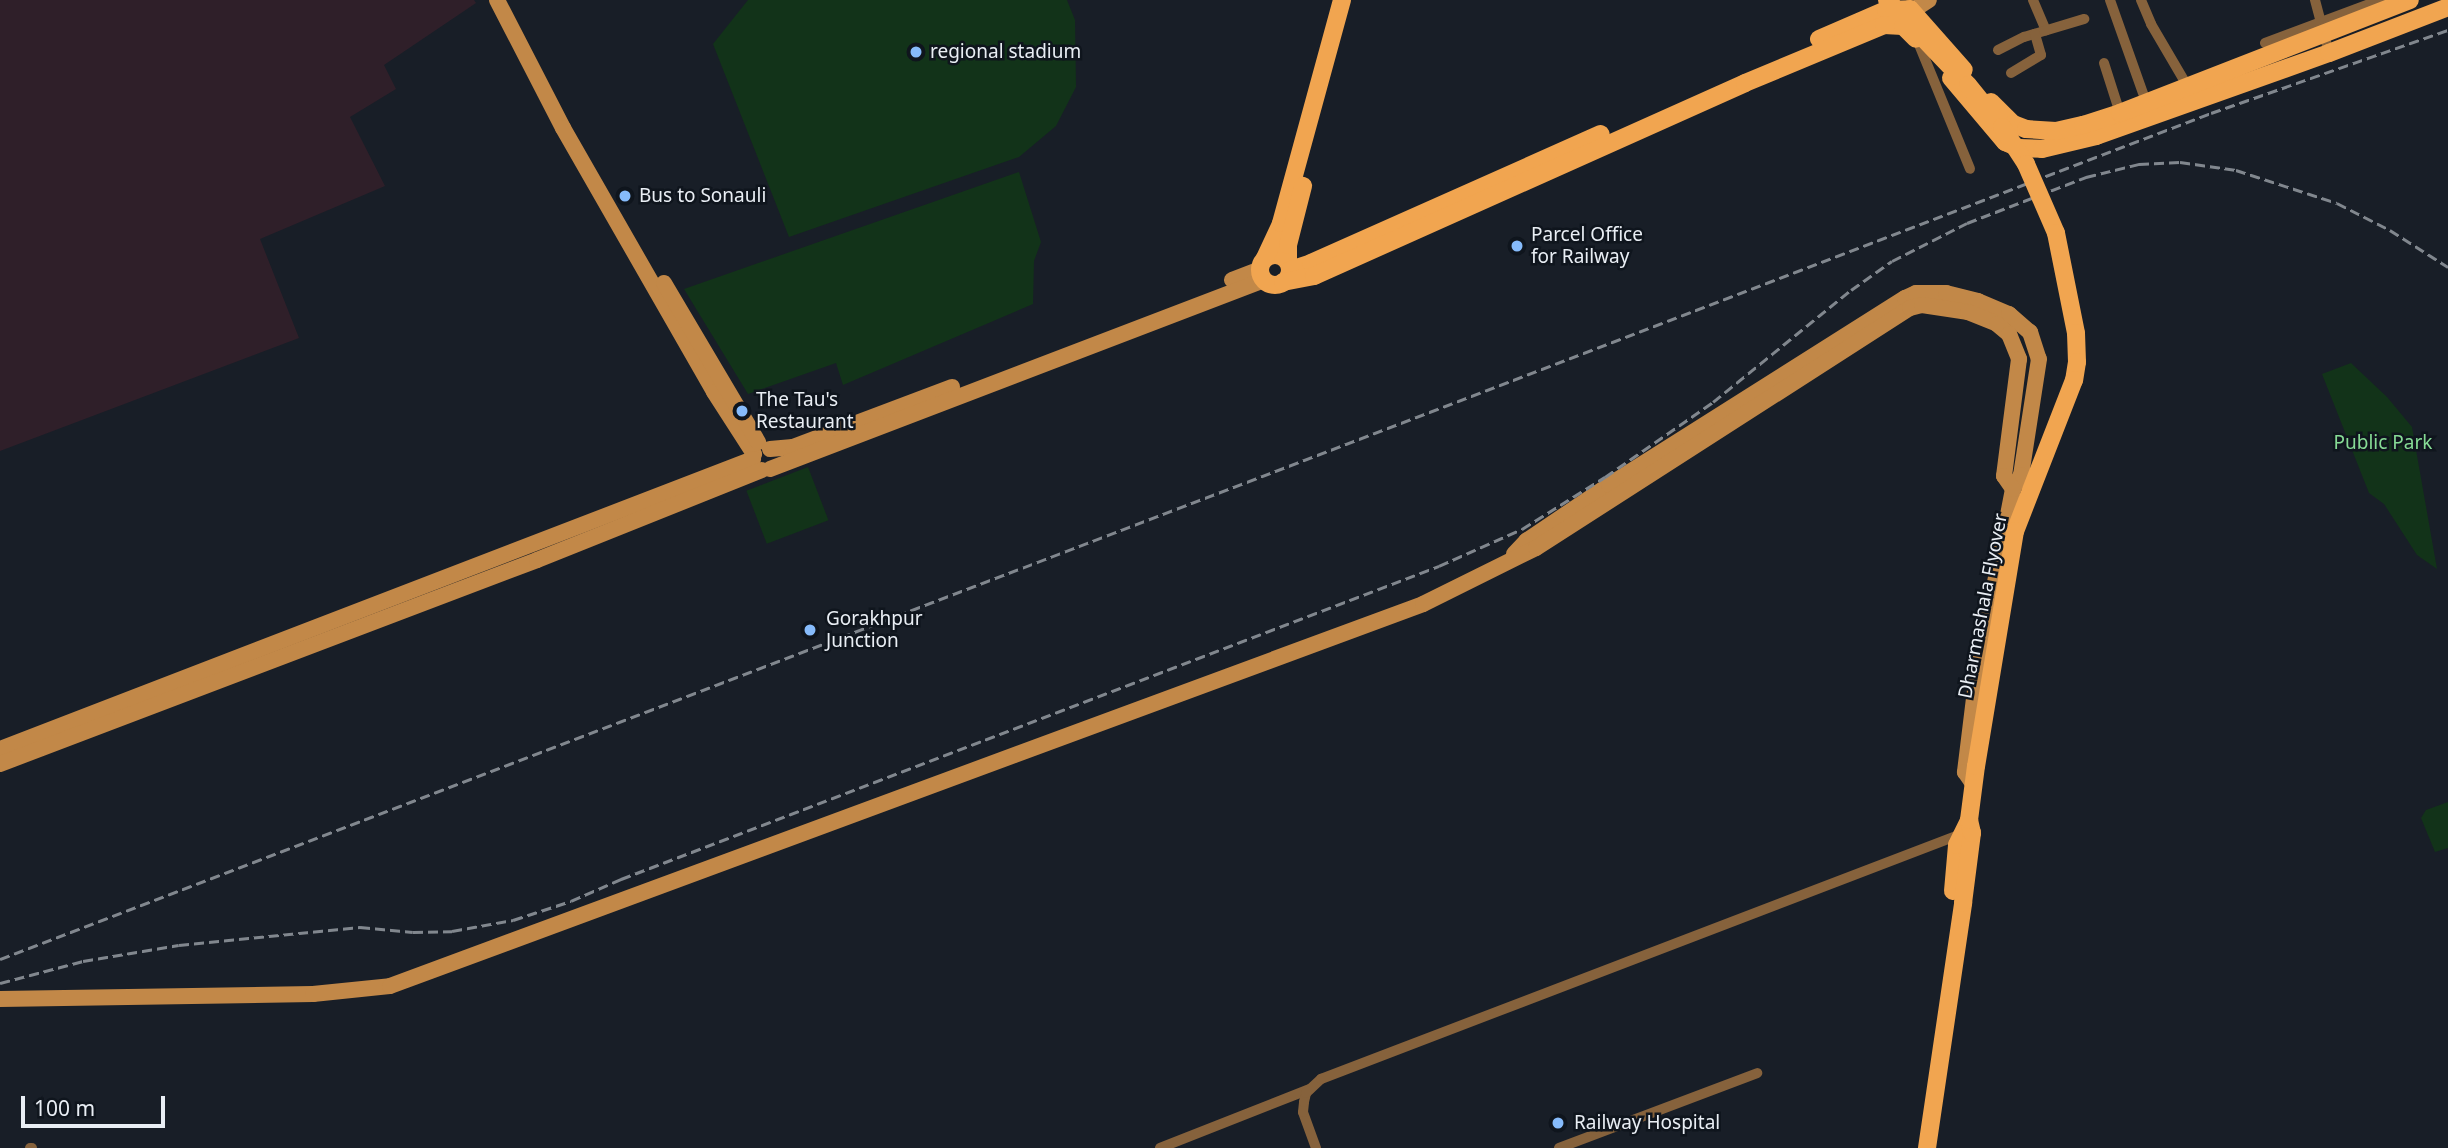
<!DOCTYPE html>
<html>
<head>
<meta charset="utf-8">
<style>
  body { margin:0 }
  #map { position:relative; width:2448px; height:1148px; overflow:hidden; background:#181e27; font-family:"Noto Sans",sans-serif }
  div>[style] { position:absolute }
  .education>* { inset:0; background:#2f1f29 }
  .green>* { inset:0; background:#123319; transform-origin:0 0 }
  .street>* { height:10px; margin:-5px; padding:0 5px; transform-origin:5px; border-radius:5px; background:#86623c }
  .secondary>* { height:16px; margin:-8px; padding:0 8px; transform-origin:8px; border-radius:8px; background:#c28848 }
  .primary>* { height:18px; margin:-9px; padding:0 9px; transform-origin:9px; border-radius:9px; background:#f1a550 }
  .primary>.ring { margin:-9px; padding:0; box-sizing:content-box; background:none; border:18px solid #f1a550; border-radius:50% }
  .rail>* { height:2.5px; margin-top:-1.25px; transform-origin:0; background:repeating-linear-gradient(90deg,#81878e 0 10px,transparent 0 15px) }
  .primary-bridge>* { height:18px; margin:-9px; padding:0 9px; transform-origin:9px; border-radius:9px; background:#f1a550 }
  .dots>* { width:19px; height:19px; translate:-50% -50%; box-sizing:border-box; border:4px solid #0f151d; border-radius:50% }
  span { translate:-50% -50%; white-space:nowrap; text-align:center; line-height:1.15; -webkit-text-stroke:5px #0f151d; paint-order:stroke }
  .poi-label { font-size:19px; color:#e9eef4 }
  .left { translate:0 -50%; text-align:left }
  .park-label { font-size:19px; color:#86db95 }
  .street-label { font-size:19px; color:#e9eef4 }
  .scale { position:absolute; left:21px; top:1096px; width:144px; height:32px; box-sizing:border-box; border:4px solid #e9eef4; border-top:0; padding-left:9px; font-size:21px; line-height:24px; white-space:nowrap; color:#e9eef4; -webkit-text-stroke:5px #0f151d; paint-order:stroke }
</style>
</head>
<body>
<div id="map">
  <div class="education">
    <div style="clip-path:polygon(0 0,474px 0,476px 3px,384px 65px,396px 89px,350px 117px,385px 186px,260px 239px,299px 338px,0 451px)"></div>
  </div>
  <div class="green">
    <div style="clip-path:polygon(748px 0,1067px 0,1075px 20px,1076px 87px,1056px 126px,1019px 157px,789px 237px,713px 44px)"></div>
    <div style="clip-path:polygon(1019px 172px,1041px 242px,1034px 261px,1033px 304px,843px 385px,836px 363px,748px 394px,684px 289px)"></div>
    <div style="clip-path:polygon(2351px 363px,2387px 397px,2412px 427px,2437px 569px,2417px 555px,2384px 504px,2369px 493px,2322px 374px)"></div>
    <div style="left:808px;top:467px;width:57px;height:66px;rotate:69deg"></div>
    <div style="clip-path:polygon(2448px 802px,2448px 848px,2435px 852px,2421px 818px,2426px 810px)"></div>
  </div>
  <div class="street">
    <div style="left:2033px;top:0;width:33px;rotate:67deg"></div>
    <div style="left:2110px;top:0;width:99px;rotate:70.5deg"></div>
    <div style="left:2141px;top:0;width:26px;rotate:67deg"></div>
    <div style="left:2151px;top:24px;width:73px;rotate:59.6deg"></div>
    <div style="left:2315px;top:0;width:55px;rotate:75.2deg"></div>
    <div style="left:1918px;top:42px;width:137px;rotate:67.7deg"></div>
    <div style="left:2265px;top:43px;width:123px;rotate:-20.5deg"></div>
    <div style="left:1998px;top:50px;width:29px;rotate:-27deg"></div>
    <div style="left:2024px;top:37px;width:63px;rotate:-16.7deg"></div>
    <div style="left:2104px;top:63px;width:52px;rotate:72.3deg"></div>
    <div style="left:2011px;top:73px;width:35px;rotate:-31deg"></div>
    <div style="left:2041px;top:55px;width:22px;rotate:-106deg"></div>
    <div style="left:30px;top:1148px;width:2px"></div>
    <div style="left:1160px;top:1148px;width:161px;rotate:-21.5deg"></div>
    <div style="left:1316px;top:1148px;width:38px;rotate:-110deg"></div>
    <div style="left:1303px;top:1112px;width:10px;rotate:-84deg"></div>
    <div style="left:1304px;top:1102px;width:9px;rotate:-77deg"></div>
    <div style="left:1306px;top:1093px;width:21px;rotate:-43deg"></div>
    <div style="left:1321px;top:1079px;width:688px;rotate:-20.94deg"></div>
    <div style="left:1559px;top:1148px;width:212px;rotate:-20.7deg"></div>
  </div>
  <div class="secondary">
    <div style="left:497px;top:0;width:144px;rotate:62.7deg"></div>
    <div style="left:563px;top:128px;width:304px;rotate:60.2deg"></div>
    <div style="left:714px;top:392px;width:74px;rotate:57.2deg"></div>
    <div style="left:1912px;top:11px;width:20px;rotate:-33deg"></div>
    <div style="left:1232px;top:280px;width:30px;rotate:-21deg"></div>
    <div style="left:664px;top:283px;width:185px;rotate:59.4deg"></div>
    <div style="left:770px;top:449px;width:23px;rotate:-5deg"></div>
    <div style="left:793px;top:447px;width:170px;rotate:-20.7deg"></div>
    <div style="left:770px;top:469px;width:529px;rotate:-20.94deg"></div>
    <div style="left:1514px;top:554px;width:18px;rotate:-47deg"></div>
    <div style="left:1526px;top:541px;width:100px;rotate:-34deg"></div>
    <div style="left:1609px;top:485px;width:350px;rotate:-32.3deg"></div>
    <div style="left:1905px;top:298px;width:12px;rotate:-24deg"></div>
    <div style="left:1916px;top:293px;width:30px"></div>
    <div style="left:1946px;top:293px;width:33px;rotate:14deg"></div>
    <div style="left:1978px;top:301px;width:34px;rotate:23deg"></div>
    <div style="left:2009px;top:314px;width:28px;rotate:41deg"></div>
    <div style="left:2030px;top:332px;width:28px;rotate:72deg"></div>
    <div style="left:2039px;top:359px;width:117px;rotate:98.8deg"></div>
    <div style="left:2021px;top:475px;width:16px;rotate:120deg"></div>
    <div style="left:2013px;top:489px;width:197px;rotate:100.9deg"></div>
    <div style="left:1976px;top:682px;width:91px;rotate:97deg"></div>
    <div style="left:1965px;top:772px;width:14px;rotate:56deg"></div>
    <div style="left:0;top:749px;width:807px;rotate:-21.06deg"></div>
    <div style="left:0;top:764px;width:574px;rotate:-20.8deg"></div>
    <div style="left:537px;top:560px;width:242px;rotate:-21.8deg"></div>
    <div style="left:0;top:999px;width:313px;rotate:-0.9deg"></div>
    <div style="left:313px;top:994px;width:77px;rotate:-5.9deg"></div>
    <div style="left:390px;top:986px;width:1101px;rotate:-20.29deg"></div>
    <div style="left:1423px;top:604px;width:126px;rotate:-26.4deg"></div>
    <div style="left:1536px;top:548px;width:444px;rotate:-32.7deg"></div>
    <div style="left:1910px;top:308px;width:12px;rotate:-14deg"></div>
    <div style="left:1922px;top:305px;width:47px;rotate:8.7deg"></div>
    <div style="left:1968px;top:312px;width:31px;rotate:22deg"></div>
    <div style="left:1997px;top:324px;width:16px;rotate:40deg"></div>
    <div style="left:2009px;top:334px;width:27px;rotate:68deg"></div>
    <div style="left:2019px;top:359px;width:118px;rotate:97.3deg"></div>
    <div style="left:2004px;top:476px;width:16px;rotate:55deg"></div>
  </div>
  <div class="primary">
    <div style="left:1819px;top:39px;width:73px;rotate:-23.4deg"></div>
    <div style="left:1886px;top:10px;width:24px;rotate:-2deg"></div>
    <div style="left:1910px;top:9px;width:81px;rotate:48.5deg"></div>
    <div style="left:1951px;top:78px;width:84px;rotate:49.8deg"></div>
    <div style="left:2005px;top:142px;width:15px;rotate:23deg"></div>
    <div style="left:2019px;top:148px;width:23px;rotate:2deg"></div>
    <div style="left:2042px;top:149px;width:56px;rotate:-13.5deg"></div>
    <div style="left:2096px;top:136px;width:247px;rotate:-19.6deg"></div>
    <div style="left:2329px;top:53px;width:128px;rotate:-21.1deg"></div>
    <div style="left:1991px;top:102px;width:31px;rotate:45deg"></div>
    <div style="left:2013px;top:124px;width:14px;rotate:21deg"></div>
    <div style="left:2026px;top:129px;width:30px;rotate:4deg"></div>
    <div style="left:2056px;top:131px;width:28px;rotate:-13deg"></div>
    <div style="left:2083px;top:125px;width:39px;rotate:-18deg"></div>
    <div style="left:2120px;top:113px;width:311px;rotate:-21.3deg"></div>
    <div class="ring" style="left:1260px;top:255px;width:12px;height:12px"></div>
    <div style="left:1265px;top:258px;width:38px;rotate:-65deg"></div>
    <div style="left:1281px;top:223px;width:231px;rotate:-74.7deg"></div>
    <div style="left:1288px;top:261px;width:16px;rotate:-90deg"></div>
    <div style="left:1288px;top:245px;width:61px;rotate:-75.7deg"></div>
    <div style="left:1290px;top:270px;width:22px;rotate:-18deg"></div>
    <div style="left:1311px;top:263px;width:317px;rotate:-24deg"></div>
    <div style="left:1283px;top:282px;width:32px;rotate:-11deg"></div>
    <div style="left:1314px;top:276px;width:472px;rotate:-24.1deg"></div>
    <div style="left:1745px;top:83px;width:151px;rotate:-22.6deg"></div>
    <div style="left:1884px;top:25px;width:19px;rotate:3deg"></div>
    <div style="left:1903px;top:26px;width:18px;rotate:45deg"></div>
    <div style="left:1953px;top:891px;width:46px;rotate:-85deg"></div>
    <div style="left:1957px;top:845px;width:28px;rotate:-64deg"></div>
    <div style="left:1927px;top:1148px;width:248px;rotate:-81.6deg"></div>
    <div style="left:1963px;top:903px;width:71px;rotate:-82.7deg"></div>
    <div style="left:1972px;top:833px;width:13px;rotate:-103deg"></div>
    <div style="left:1969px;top:820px;width:54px;rotate:-82.6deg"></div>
  </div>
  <div class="rail">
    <div style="left:0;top:959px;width:2367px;rotate:-20.94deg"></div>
    <div style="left:2211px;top:113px;width:251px;rotate:-19.3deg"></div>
    <div style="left:0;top:983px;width:86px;rotate:-14.8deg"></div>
    <div style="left:83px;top:961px;width:97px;rotate:-9.5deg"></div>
    <div style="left:179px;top:945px;width:182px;rotate:-5.7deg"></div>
    <div style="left:360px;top:927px;width:53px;rotate:5.4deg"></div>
    <div style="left:413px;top:932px;width:39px;rotate:-1deg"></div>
    <div style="left:452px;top:931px;width:62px;rotate:-10.2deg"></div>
    <div style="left:513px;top:920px;width:61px;rotate:-18.1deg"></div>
    <div style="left:571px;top:901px;width:55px;rotate:-23.7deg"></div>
    <div style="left:621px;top:879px;width:876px;rotate:-20.94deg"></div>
    <div style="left:1439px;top:566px;width:91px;rotate:-24deg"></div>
    <div style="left:1522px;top:529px;width:98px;rotate:-32.1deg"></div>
    <div style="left:1605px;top:477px;width:131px;rotate:-34.8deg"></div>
    <div style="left:1713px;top:402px;width:178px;rotate:-39.1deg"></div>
    <div style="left:1851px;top:290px;width:50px;rotate:-35.3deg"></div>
    <div style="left:1892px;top:261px;width:84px;rotate:-26.9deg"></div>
    <div style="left:1967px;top:223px;width:128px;rotate:-21.1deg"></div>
    <div style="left:2086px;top:177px;width:55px;rotate:-13.8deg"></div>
    <div style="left:2139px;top:164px;width:41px;rotate:-2.8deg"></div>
    <div style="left:2180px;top:162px;width:57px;rotate:8.1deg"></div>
    <div style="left:2236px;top:170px;width:106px;rotate:18.1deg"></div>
    <div style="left:2337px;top:203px;width:59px;rotate:27deg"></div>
    <div style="left:2390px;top:230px;width:69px;rotate:32.5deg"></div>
  </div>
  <div class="primary-bridge">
    <div style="left:1887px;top:0;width:117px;rotate:46.4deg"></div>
    <div style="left:1968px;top:85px;width:54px;rotate:51deg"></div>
    <div style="left:2002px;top:127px;width:44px;rotate:57deg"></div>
    <div style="left:2026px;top:164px;width:75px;rotate:66.5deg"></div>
    <div style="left:2056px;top:233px;width:102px;rotate:78.7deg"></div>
    <div style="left:2076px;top:333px;width:29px;rotate:88deg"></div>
    <div style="left:2077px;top:362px;width:18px;rotate:99deg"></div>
    <div style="left:2074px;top:380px;width:162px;rotate:111.3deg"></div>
    <div style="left:2015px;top:531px;width:238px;rotate:99.4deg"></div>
  </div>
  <div class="dots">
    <div style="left:916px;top:52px;background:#86bbfb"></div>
    <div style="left:625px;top:196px;background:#86bbfb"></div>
    <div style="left:1517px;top:246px;background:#86bbfb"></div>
    <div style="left:742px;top:411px;background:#86bbfb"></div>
    <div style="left:810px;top:630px;background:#86bbfb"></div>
    <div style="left:1558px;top:1123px;background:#86bbfb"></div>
  </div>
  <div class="poi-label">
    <span class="left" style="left:930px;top:52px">regional stadium</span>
    <span class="left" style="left:639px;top:196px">Bus to Sonauli</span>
    <span class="left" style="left:1531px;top:246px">Parcel Office<br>for Railway</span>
    <span class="left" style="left:756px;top:411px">The Tau's<br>Restaurant</span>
    <span class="left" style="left:826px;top:630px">Gorakhpur<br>Junction</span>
    <span class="left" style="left:1574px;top:1123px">Railway Hospital</span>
  </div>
  <div class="park-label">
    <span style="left:2383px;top:443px">Public Park</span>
  </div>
  <div class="street-label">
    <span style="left:1983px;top:606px;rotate:-79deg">Dharmashala Flyover</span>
  </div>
  <div class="scale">100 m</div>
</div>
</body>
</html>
